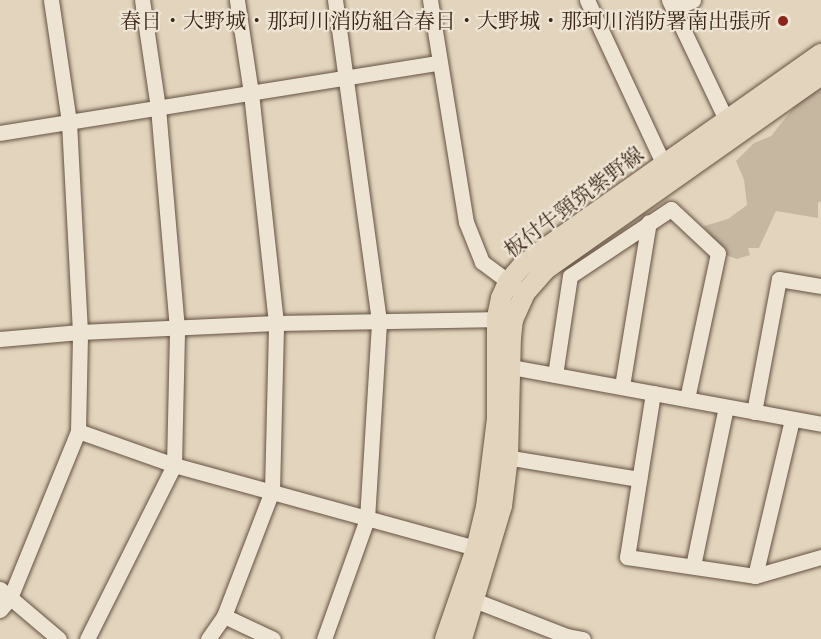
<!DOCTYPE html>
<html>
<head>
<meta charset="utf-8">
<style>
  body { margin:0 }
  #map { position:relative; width:821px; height:639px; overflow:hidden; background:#e3d5bd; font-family:Alegreya,"Noto Serif JP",serif }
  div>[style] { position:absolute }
  .green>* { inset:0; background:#c6b7a1 }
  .roads { filter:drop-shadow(0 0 2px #655141) drop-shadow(0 0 2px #655141) }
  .minor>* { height:15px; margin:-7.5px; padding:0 7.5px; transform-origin:7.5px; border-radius:7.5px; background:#ede4d4 }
  .major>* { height:20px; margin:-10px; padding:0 10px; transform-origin:10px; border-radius:10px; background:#e3d5bd }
  .dots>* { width:16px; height:16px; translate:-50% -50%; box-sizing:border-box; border:3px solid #ede4d4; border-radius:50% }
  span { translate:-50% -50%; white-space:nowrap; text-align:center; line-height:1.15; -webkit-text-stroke:4.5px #ede4d4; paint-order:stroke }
  .poi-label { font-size:21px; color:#3b2518 }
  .right { translate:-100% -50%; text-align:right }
  .street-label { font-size:21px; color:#3b2518 }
</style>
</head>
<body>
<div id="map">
  <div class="green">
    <div style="clip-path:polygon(821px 89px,821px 201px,818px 203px,818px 218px,776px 211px,759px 248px,748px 248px,750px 255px,737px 259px,706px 248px,712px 238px,704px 226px,728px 219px,747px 205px,744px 180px,736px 161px,754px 143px,771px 136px,799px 101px)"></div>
  </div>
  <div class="roads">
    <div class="minor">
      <div style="left:430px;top:0;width:225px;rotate:80.8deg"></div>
      <div style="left:466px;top:222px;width:43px;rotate:68.2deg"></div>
      <div style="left:482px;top:262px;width:44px;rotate:36.6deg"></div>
      <div style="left:587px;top:0;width:182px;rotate:65deg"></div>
      <div style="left:669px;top:0;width:144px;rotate:64.5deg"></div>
      <div style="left:673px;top:9px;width:22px;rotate:-24deg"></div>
      <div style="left:0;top:133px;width:445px;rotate:-9.1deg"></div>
      <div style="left:0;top:339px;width:80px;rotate:-5deg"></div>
      <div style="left:80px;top:332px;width:196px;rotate:-2.6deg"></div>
      <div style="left:276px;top:323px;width:230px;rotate:-1deg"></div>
      <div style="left:511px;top:367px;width:315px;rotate:10.4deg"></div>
      <div style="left:555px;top:375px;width:100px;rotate:-81.4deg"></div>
      <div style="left:570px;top:276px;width:121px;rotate:-33.6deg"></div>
      <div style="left:671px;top:209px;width:64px;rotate:43.1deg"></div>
      <div style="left:718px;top:253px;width:149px;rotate:102deg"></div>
      <div style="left:622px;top:386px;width:166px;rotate:-80.7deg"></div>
      <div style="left:653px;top:393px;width:166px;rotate:99deg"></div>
      <div style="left:627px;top:557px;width:129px;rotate:8.4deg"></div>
      <div style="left:755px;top:576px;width:69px;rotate:-16.1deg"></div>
      <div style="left:754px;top:412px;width:135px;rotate:-79.4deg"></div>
      <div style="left:779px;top:279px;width:43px;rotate:9.5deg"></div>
      <div style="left:78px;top:431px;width:102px;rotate:19.5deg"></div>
      <div style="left:174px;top:465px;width:325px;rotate:15.4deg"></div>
      <div style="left:500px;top:456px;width:141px;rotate:9.4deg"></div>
      <div style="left:693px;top:566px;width:162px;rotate:-78.3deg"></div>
      <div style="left:755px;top:576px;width:161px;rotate:-76.7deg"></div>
      <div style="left:0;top:589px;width:77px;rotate:40.3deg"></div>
      <div style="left:464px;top:598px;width:10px;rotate:11deg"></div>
      <div style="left:474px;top:600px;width:100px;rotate:21.2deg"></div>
      <div style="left:567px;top:636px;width:16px;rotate:11deg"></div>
      <div style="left:0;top:610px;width:16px;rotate:-50deg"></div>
      <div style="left:10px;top:598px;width:180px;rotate:-67.8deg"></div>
      <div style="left:78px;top:431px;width:99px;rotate:-88.8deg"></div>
      <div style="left:80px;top:332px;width:210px;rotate:-93deg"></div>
      <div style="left:69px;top:122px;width:123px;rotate:-98.4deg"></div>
      <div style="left:224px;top:616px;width:54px;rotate:25.1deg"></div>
      <div style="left:87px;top:639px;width:195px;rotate:-63.4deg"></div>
      <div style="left:174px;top:465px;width:136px;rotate:-88.7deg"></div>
      <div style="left:177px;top:329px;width:222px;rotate:-94.9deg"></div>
      <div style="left:158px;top:108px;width:109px;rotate:-98.4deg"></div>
      <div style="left:208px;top:639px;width:28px;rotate:-55deg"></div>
      <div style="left:224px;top:616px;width:134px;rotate:-69deg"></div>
      <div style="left:272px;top:491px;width:168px;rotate:-88.6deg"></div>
      <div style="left:276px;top:323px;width:231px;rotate:-96.2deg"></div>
      <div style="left:251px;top:93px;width:94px;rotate:-98.6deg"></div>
      <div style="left:324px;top:639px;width:127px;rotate:-70.3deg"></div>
      <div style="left:367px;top:519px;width:198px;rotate:-86.5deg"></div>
      <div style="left:379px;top:321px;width:324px;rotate:-97.8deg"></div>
    </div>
    <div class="major">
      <div style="left:445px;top:639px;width:95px;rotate:-71deg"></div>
      <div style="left:476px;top:549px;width:43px;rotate:-76.6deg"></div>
      <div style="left:486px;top:507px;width:89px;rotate:-82.9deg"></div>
      <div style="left:497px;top:419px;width:102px;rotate:-90deg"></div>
      <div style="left:497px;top:317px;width:19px;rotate:-78deg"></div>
      <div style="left:501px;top:298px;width:17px;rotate:-66deg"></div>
      <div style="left:508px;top:282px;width:23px;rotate:-49deg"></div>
      <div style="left:523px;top:265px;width:21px;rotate:-37deg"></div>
      <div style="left:540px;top:252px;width:344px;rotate:-35.2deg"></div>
      <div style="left:462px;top:639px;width:139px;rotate:-73.3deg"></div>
      <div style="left:502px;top:506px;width:49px;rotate:-83deg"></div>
      <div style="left:508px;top:457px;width:119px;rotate:-88.6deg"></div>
      <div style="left:511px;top:338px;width:18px;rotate:-84deg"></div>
      <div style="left:513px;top:320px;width:30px;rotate:-66deg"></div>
      <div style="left:525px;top:293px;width:32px;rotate:-49deg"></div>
      <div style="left:546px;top:269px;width:337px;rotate:-35.2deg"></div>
    </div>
  </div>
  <div class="dots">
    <div style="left:783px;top:21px;background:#8f2418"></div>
  </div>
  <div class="poi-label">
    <span class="right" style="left:771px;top:21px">春日・大野城・那珂川消防組合春日・大野城・那珂川消防署南出張所</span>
  </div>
  <div class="street-label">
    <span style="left:574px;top:202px;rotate:-37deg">板付牛頸筑紫野線</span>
  </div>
</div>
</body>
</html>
